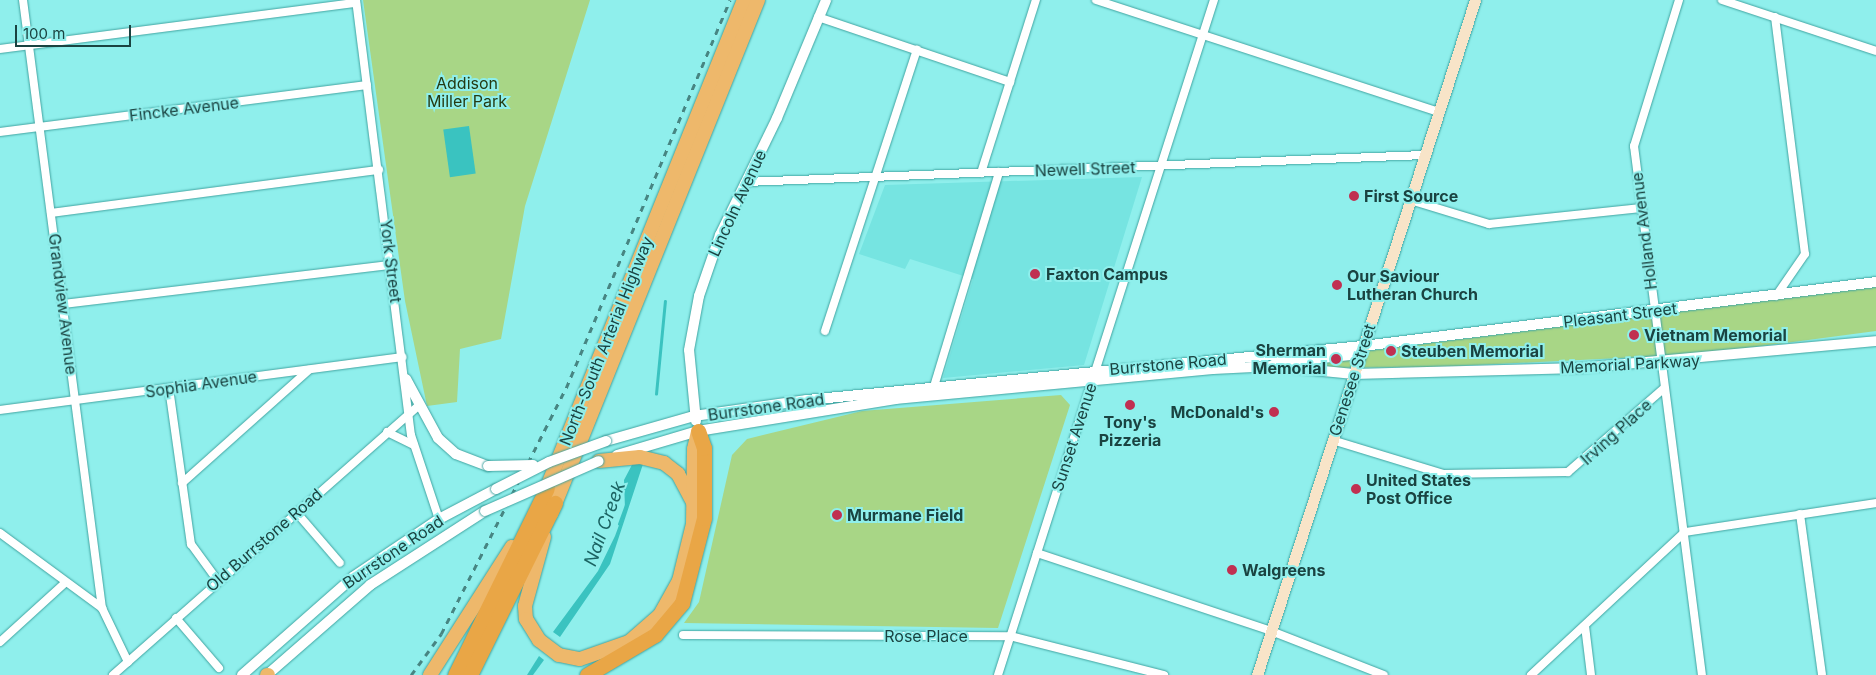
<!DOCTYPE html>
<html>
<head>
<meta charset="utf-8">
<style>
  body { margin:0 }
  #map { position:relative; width:1876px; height:675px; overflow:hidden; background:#8fefec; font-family:Inter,sans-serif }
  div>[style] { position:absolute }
  .built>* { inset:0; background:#76e4e1 }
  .green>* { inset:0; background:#a8d686 }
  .water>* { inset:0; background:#3ac3c0; transform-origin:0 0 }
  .stream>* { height:2.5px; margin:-1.25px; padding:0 1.25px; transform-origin:1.25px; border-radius:1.25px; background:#3ac3c0 }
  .roads { filter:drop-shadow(0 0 1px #41a4a1) drop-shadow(0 0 1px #41a4a1) }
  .minor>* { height:8px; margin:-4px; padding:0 4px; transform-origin:4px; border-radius:4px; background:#fff }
  .tertiary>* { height:10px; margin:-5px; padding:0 5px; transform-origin:5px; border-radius:5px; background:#fff }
  .secondary>* { height:11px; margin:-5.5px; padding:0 5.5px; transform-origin:5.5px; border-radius:5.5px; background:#f8e4c8 }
  .trunk>* { height:14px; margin:-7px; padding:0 7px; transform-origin:7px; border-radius:7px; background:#eeb86b }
  .motorway>* { height:15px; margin:-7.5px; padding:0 7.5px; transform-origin:7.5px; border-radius:7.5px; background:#e9a646 }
  .rail>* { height:2.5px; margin-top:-1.25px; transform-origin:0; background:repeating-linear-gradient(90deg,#478582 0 6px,transparent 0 12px) }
  .bridges { filter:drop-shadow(0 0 1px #41a4a1) drop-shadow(0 0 1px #41a4a1) }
  .tertiary-bridge>* { height:10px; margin:-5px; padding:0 5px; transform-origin:5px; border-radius:5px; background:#fff }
  .dots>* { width:14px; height:14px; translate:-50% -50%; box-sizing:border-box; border:2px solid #8fefec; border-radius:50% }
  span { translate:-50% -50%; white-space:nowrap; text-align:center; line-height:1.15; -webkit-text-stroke:4px #8fefec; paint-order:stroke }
  .park-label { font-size:16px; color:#253a12 }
  .street-label { font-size:16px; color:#1a4341 }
  .poi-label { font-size:16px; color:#1a4341; font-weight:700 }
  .left { translate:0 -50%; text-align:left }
  .right { translate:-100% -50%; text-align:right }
  .water-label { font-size:18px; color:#1b6362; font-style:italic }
  .scale { position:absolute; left:15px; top:25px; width:116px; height:22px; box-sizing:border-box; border:2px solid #1a4341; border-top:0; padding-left:6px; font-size:15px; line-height:18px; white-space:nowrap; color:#1a4341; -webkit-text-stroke:4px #8fefec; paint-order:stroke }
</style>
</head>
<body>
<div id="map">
  <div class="built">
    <div style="clip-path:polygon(1142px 177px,1084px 365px,943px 378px,973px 279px,910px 259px,905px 269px,859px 254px,885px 185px)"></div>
  </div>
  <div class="green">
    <div style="clip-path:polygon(363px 0,590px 0,525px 206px,501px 339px,460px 349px,457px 402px,427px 406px,405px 301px)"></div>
    <div style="clip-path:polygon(1876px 287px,1876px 331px,1701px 354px,1437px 367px,1320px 368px,1289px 361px)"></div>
    <div style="clip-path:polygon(1061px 395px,1070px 405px,998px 628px,684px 623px,699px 602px,732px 455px,747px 439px,862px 411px)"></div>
  </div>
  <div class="water">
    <div style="left:469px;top:126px;width:48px;height:26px;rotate:82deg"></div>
    <div style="clip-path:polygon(634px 461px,644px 461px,610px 564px,560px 637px,553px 632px,598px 571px,615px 536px,625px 509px,624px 480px)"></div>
    <div style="clip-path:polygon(539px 656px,544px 660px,533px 675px,527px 675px)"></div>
  </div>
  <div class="stream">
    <div style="left:656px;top:394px;width:93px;rotate:-84.5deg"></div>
    <div style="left:619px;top:524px;width:20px;rotate:-70deg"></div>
  </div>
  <div class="roads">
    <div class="minor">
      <div style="left:23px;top:0;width:613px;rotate:82.6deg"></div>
      <div style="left:356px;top:0;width:438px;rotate:82.8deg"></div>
      <div style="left:411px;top:435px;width:89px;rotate:71.6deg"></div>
      <div style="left:1096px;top:0;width:361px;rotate:18.1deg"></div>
      <div style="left:1679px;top:0;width:153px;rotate:107.1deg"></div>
      <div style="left:1634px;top:146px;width:533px;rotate:82.68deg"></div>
      <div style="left:1722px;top:0;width:162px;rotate:18.3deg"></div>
      <div style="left:818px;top:17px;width:203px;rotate:18.7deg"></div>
      <div style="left:1775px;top:17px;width:239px;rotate:82.8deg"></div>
      <div style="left:1805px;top:254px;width:51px;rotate:124.6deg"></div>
      <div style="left:0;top:49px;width:359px;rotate:-7.4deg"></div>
      <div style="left:0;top:132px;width:370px;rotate:-7.3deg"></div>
      <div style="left:981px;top:173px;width:182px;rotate:-72.4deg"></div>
      <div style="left:746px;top:182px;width:680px;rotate:-2.28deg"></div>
      <div style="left:1410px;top:200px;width:83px;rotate:16.9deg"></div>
      <div style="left:1489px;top:224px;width:153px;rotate:-6deg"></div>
      <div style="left:51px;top:213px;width:331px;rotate:-7.5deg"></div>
      <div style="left:63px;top:304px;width:331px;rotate:-6.8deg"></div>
      <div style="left:825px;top:331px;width:296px;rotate:-71.9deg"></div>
      <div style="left:169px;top:388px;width:158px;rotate:82deg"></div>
      <div style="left:191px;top:544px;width:46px;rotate:53.9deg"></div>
      <div style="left:932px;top:393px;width:231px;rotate:-73.1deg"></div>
      <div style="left:0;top:410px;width:406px;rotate:-7.5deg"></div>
      <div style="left:387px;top:432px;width:30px;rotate:26deg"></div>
      <div style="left:1332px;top:440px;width:116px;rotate:17deg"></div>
      <div style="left:1443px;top:474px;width:125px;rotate:-0.9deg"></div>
      <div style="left:1568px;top:472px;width:126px;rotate:-41.1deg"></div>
      <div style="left:182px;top:483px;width:170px;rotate:-41.7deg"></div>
      <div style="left:296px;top:512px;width:67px;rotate:49.2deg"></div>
      <div style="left:1800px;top:514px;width:162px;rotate:82.2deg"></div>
      <div style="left:0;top:533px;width:127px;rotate:36.3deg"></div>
      <div style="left:102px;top:608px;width:60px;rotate:64.3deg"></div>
      <div style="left:1037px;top:553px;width:247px;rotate:18.4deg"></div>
      <div style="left:1271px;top:631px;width:121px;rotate:21.3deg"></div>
      <div style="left:176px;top:618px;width:66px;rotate:49.3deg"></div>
      <div style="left:1585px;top:626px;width:49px;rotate:83deg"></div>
      <div style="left:683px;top:635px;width:327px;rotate:0.2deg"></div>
      <div style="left:1010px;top:636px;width:159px;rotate:14.2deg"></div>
      <div style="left:0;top:642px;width:89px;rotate:-42.3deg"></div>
      <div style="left:113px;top:675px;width:405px;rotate:-41.4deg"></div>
      <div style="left:998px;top:675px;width:709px;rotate:-72.26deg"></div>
      <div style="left:1531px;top:675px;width:210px;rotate:-42.9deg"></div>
      <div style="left:1685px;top:532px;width:193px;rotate:-8.6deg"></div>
    </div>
    <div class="tertiary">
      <div style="left:1275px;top:363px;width:85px;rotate:-6deg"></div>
      <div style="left:406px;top:379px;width:67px;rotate:61.5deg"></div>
      <div style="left:438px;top:438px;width:24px;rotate:42deg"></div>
      <div style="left:456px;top:454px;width:34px;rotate:21deg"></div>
      <div style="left:696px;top:421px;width:71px;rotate:-95.6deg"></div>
      <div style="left:689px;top:350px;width:55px;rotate:-79.5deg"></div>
      <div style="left:699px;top:296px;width:65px;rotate:-71deg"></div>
      <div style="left:720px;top:235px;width:130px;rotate:-64deg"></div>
      <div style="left:777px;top:118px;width:128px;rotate:-67.4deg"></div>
      <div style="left:606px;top:441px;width:91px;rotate:-15.9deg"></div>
      <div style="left:694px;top:416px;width:114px;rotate:-8.1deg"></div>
      <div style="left:807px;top:400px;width:559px;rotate:-5.55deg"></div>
      <div style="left:1363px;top:346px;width:517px;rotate:-7.11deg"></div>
      <div style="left:617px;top:455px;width:84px;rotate:-16.5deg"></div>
      <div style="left:698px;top:431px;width:200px;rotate:-9.2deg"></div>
      <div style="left:895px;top:399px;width:319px;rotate:-5.4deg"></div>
      <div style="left:1213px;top:369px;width:60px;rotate:-2.9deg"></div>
      <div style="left:1273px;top:366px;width:81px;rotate:5.6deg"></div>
      <div style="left:1354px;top:374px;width:226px;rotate:-1.5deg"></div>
      <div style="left:1580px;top:368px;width:297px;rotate:-5.2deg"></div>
      <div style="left:242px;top:675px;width:148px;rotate:-41.4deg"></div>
      <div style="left:353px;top:577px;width:104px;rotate:-34deg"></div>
      <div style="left:439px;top:519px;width:64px;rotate:-27.8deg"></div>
      <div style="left:267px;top:675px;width:137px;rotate:-41.1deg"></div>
      <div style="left:370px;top:585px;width:137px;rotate:-32.8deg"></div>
    </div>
    <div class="secondary">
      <div style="left:1257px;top:675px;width:709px;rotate:-72.1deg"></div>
    </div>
    <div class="trunk">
      <div style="left:599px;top:461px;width:41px;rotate:-5.6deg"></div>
      <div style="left:640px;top:457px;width:25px;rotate:14deg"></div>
      <div style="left:664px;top:463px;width:18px;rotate:38deg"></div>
      <div style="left:678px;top:474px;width:32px;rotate:62deg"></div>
      <div style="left:545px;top:492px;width:531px;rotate:-67.98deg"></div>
      <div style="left:551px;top:514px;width:554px;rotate:-68.06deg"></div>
      <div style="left:544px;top:537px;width:72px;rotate:105.4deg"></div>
      <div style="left:525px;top:606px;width:13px;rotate:86deg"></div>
      <div style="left:526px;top:619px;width:25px;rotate:58deg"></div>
      <div style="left:539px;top:640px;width:25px;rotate:37deg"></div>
      <div style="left:559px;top:655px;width:21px;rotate:11deg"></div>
      <div style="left:580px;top:659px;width:52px;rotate:-19.1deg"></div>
      <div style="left:629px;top:642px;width:41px;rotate:-41.1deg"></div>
      <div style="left:660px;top:615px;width:39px;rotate:-61deg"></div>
      <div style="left:679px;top:581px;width:59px;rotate:-76.2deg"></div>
      <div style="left:693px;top:524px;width:75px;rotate:-89.2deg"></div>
      <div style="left:694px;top:449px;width:18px;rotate:-77deg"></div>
      <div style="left:267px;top:675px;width:1px"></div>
      <div style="left:430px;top:675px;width:152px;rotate:-57.4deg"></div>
    </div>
    <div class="motorway">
      <div style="left:455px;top:675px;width:208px;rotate:-63.8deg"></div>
      <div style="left:470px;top:675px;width:192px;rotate:-63.7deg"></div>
      <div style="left:587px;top:675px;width:79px;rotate:-30.5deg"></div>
      <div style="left:655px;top:635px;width:42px;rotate:-49.8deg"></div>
      <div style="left:682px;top:603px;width:88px;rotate:-75.5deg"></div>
      <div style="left:704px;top:518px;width:70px;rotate:-90deg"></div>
      <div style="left:704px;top:448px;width:18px;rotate:-109deg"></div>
    </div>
  </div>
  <div class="rail">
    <div style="left:411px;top:675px;width:51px;rotate:-53.8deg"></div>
    <div style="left:441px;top:634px;width:276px;rotate:-63.1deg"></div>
    <div style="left:566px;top:388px;width:421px;rotate:-67.1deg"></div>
  </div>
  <div class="bridges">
    <div class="tertiary-bridge">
      <div style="left:488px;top:466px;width:45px;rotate:-1.3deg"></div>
      <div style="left:496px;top:489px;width:59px;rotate:-27deg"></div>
      <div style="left:549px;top:462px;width:61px;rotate:-20.2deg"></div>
      <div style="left:485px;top:511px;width:124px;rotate:-23.7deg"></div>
    </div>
  </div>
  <div class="dots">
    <div style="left:1354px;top:196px;background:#c03051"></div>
    <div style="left:1035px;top:274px;background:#c03051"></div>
    <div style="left:1337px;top:285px;background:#c03051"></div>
    <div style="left:1634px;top:335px;background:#c03051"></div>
    <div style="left:1391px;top:351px;background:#c03051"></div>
    <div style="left:1336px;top:359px;background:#c03051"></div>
    <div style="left:1130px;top:405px;background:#c03051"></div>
    <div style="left:1274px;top:412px;background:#c03051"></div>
    <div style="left:1356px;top:489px;background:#c03051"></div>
    <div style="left:837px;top:515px;background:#c03051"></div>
    <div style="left:1232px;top:570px;background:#c03051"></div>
  </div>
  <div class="park-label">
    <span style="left:467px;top:92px">Addison<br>Miller Park</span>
  </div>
  <div class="street-label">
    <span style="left:184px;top:109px;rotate:-7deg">Fincke Avenue</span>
    <span style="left:1085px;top:169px;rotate:-2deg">Newell Street</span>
    <span style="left:737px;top:203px;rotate:-65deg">Lincoln Avenue</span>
    <span style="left:1644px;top:231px;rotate:-97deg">Holland Avenue</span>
    <span style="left:391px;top:261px;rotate:83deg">York Street</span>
    <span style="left:63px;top:304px;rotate:83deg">Grandview Avenue</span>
    <span style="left:1620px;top:315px;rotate:-7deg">Pleasant Street</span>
    <span style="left:606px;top:341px;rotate:-68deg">North-South Arterial Highway</span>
    <span style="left:1168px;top:364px;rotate:-5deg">Burrstone Road</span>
    <span style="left:1630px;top:364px;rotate:-3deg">Memorial Parkway</span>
    <span style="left:1352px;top:380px;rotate:-72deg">Genesee Street</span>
    <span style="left:201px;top:384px;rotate:-8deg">Sophia Avenue</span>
    <span style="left:766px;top:407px;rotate:-8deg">Burrstone Road</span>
    <span style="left:1616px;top:432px;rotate:-42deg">Irving Place</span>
    <span style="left:1074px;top:437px;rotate:-72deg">Sunset Avenue</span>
    <span style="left:264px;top:540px;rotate:-41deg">Old Burrstone Road</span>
    <span style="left:393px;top:552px;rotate:-34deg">Burrstone Road</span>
    <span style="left:926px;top:636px">Rose Place</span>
  </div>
  <div class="poi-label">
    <span class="left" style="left:1364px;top:196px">First Source</span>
    <span class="left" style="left:1046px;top:274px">Faxton Campus</span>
    <span class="left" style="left:1347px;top:285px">Our Saviour<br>Lutheran Church</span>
    <span class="left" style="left:1644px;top:335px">Vietnam Memorial</span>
    <span class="right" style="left:1326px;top:359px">Sherman<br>Memorial</span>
    <span class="left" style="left:1401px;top:351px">Steuben Memorial</span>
    <span class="right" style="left:1264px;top:412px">McDonald's</span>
    <span style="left:1130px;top:431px">Tony's<br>Pizzeria</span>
    <span class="left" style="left:1366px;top:489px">United States<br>Post Office</span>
    <span class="left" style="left:847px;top:515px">Murmane Field</span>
    <span class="left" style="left:1242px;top:570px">Walgreens</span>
  </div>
  <div class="water-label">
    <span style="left:605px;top:524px;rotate:-70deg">Nail Creek</span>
  </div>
  <div class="scale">100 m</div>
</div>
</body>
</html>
